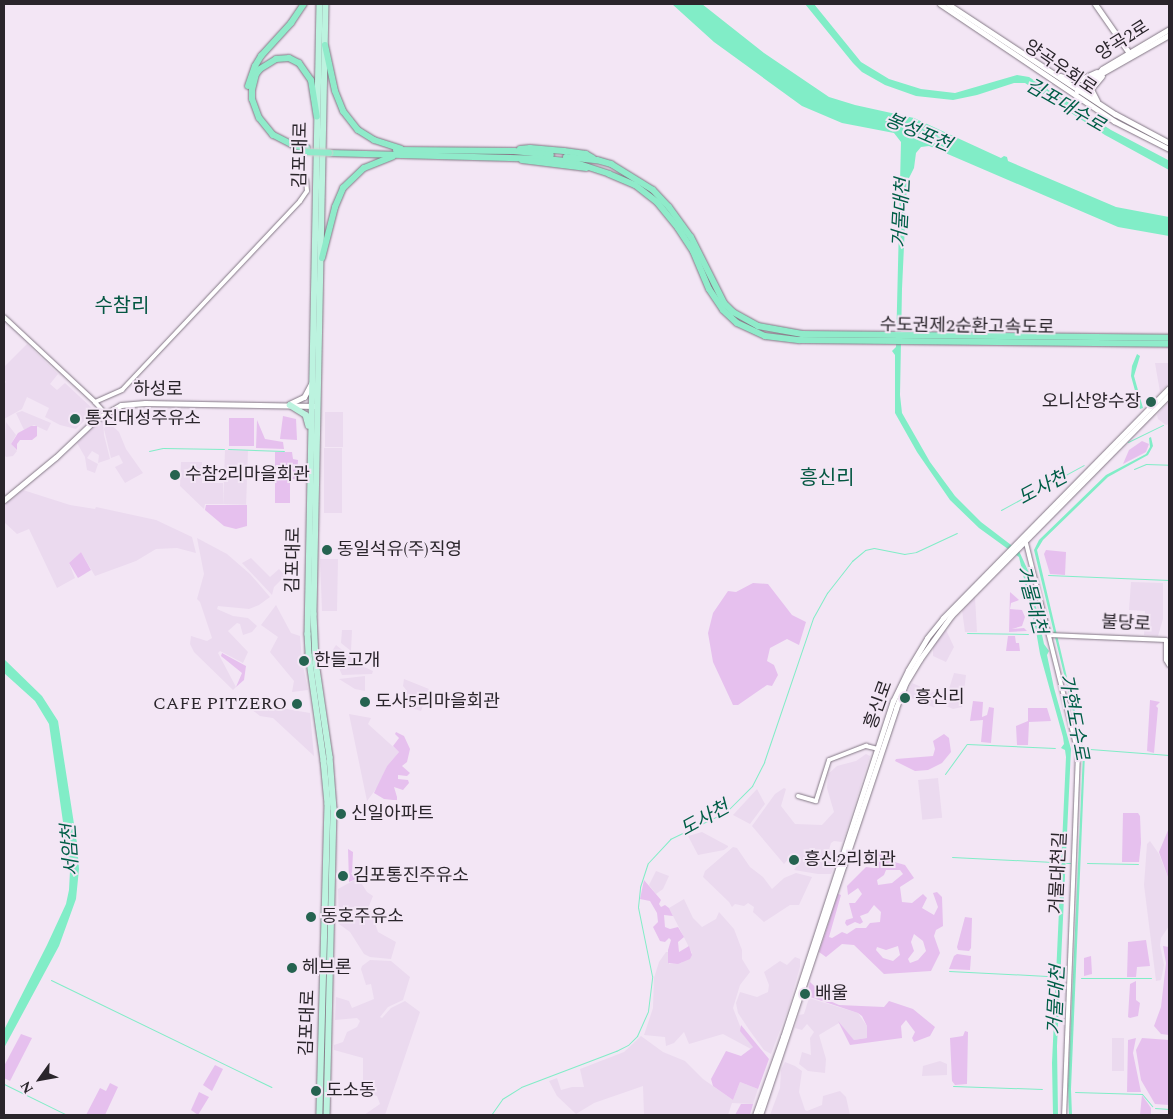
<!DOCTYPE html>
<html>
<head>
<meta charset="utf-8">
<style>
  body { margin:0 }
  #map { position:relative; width:1173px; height:1119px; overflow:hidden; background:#f3e6f5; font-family:Spectral,"Noto Sans KR",serif }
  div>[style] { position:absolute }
  .built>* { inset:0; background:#ebdaef; transform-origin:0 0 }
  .green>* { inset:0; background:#e6c0ee; transform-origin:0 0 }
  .water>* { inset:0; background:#81edc7 }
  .stream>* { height:1px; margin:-0.5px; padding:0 0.5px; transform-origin:0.5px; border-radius:0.5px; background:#81edc7 }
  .roads { filter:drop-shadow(0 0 1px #837885) drop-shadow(0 0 1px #837885) }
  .street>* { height:4px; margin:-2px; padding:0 2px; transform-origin:2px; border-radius:2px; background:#fff }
  .secondary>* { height:5px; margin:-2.5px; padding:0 2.5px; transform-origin:2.5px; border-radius:2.5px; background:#fff }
  .primary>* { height:5.5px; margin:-2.75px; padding:0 2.75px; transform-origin:2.75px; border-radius:2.75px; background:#bcf3df }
  .highway>* { height:6px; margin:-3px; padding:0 3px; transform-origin:3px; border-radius:3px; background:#8febca }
  .bridges { filter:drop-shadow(0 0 1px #d0cfd0) drop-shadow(0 0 1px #d0cfd0) }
  .highway-bridge>* { height:6px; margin:-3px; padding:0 3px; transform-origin:3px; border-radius:3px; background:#8febca }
  .dots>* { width:14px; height:14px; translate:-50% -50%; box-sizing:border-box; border:2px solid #f3e6f5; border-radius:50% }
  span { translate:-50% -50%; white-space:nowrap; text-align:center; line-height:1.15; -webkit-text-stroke:4px #f3e6f5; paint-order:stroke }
  .street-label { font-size:18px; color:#2a252b }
  .poi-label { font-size:18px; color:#2a252b }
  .right { translate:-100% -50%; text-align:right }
  .left { translate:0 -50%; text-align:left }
  .water-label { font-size:19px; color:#005e47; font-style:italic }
  .quarter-label { font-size:20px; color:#045742 }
  .frame { position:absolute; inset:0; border:5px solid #2a252b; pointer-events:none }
  .north { position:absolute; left:15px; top:1054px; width:50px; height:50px; -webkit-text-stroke:4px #f3e6f5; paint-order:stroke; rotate:238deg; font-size:14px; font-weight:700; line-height:20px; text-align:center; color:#2a252b }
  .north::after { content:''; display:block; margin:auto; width:18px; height:22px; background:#2a252b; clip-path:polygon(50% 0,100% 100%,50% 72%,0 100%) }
</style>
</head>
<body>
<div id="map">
  <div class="built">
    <div style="clip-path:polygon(27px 344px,58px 374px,50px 384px,57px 390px,65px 383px,93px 409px,90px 415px,76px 429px,60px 425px,45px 417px,49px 408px,27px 397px,22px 409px,4px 419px,4px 384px,6px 382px,4px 379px,4px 367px)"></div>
    <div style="clip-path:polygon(1155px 363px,1169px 363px,1169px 383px,1160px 392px)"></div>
    <div style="clip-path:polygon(1169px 401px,1169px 424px,1166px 425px,1158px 419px,1157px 415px)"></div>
    <div style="clip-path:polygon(22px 411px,51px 423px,47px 431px,34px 425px,24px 430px,16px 413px)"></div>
    <div style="left:325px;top:412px;width:18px;height:35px"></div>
    <div style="clip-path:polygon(103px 419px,104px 435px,110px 459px,98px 463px,99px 455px,92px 451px,87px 458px,98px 464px,95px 473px,87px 470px,85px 457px,77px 443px,91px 428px)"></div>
    <div style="clip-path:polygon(107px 421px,119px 432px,126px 449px,143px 473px,125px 483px,115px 467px,123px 463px,119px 455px,111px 458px,104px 429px)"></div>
    <div style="clip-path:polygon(6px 422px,16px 435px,11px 444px,17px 451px,13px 456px,6px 457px,4px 455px)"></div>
    <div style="left:324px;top:448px;width:18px;height:65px"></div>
    <div style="left:225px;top:450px;width:23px;height:54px;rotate:2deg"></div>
    <div style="clip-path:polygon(181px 462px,202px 462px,202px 483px,223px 483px,223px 504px,205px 504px,204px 509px,180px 486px)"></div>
    <div style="clip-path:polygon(23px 490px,70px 505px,95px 509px,96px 507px,156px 520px,192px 537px,196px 553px,177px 548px,156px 549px,136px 561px,95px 576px,81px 552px,69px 563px,75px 578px,57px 588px,29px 529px,17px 534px,4px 522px,4px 505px)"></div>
    <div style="clip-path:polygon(197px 538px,227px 554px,250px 574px,270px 597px,259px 605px,249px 609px,218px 606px,217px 609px,233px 616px,248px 618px,257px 626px,252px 632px,243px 635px,240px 624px,237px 623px,228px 631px,248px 652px,243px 663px,220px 651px,218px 653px,236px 687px,233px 690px,194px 652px,190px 644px,191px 636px,207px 641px,212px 638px,200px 602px,197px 599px,204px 574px)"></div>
    <div style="clip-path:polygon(251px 558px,270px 577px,279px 569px,285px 576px,274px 587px,272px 595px,242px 563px)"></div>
    <div style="clip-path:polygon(320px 559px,338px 559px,337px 611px,322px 611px)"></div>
    <div style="clip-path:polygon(1131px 582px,1163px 583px,1163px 619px,1158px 636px,1144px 635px,1145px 611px,1129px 610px)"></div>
    <div style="clip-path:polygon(975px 597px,977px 632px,965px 632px,962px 610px)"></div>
    <div style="clip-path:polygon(276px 605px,291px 633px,300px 636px,302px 661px,308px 690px,292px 692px,294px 681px,270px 652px,278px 637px,261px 625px)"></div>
    <div style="clip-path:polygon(342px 630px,352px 630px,351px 651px,341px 643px)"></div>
    <div style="clip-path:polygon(946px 630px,954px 647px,946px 662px,933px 656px,933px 646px)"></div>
    <div style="clip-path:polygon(336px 645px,362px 666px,373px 671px,372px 674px,342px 675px,332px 651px)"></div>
    <div style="clip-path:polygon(954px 673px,966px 675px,962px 707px,953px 709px,944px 705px)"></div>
    <div style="clip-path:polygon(365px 676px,365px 691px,355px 689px,339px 679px)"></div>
    <div style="clip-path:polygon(404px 679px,429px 689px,421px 711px,401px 705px,407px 691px,403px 686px)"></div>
    <div style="left:912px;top:683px;width:30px;height:14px;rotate:23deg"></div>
    <div style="clip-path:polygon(248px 696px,269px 706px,310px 713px,314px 756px,273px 718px,260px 716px,242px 702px)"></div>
    <div style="clip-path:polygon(349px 714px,371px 718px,368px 724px,399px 752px,387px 766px,379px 785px,367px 801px)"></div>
    <div style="clip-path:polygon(866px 754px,870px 756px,846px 832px,842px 842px,834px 841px,831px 843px,829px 850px,838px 857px,831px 874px,818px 874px,794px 870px,800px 861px,793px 854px,784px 864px,752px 826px,775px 794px,784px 788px,786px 789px,781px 806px,795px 824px,822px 825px,834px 812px,827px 788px,828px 774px,837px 766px,856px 761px)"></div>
    <div style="left:938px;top:778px;width:40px;height:20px;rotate:84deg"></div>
    <div style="clip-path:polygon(757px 789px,765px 804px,750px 824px,733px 815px)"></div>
    <div style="clip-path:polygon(702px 832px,728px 846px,728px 847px,724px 850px,698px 855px,688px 836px)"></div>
    <div style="clip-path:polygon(1150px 841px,1159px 854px,1169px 880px,1169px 926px,1161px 938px,1160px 945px,1164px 965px,1161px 980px,1156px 981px,1144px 885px,1147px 844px)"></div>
    <div style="clip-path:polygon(733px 847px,737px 848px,750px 867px,763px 877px,772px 889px,784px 878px,796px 873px,812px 877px,799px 905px,790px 905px,764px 922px,753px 912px,754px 907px,748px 903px,744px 906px,735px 904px,732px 907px,729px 902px,703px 877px,705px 871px)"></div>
    <div style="clip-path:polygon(656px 871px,669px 876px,663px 889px,656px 894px,649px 885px)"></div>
    <div style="clip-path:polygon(358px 878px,367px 892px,373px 896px,369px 906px,378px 932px,396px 942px,391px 959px,370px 957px,364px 954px,350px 932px,339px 924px,338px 889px)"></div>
    <div style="clip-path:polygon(684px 899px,693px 918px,702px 927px,716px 919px,719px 912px,734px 929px,742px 950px,742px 959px,750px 972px,740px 985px,733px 1008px,740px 1026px,754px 1046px,751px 1049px,723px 1034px,689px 1044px,684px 1032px,674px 1043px,666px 1046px,665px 1037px,644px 1035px,653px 1008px,654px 978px,659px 962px,666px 952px,668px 952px,669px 964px,681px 963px,692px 953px,669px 908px)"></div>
    <div style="clip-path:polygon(795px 957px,800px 959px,800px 967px,788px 1009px,771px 1054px,764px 1050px,750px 1031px,738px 1013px,736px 1003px,740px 992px,757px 997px,768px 992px,769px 985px,764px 972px,780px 961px,787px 965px)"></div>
    <div style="clip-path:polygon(370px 960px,391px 961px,410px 977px,403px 1000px,388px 1007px,380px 1017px,382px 1018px,391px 1008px,405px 1001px,420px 1012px,385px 1115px,364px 1115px,380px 1104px,377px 1096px,363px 1092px,363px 1058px,334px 1050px,334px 1045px,343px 1042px,347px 1032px,357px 1027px,360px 1021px,357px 1018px,335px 1020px,336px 997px,349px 1001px,352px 1008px,374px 999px,371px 984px,366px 985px,361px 969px,362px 966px)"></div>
    <div style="clip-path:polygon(809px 998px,858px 1013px,867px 1026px,867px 1038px,854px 1040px,839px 1023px,819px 1035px,826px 1059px,825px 1073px,808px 1071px,799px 1064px,802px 1052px,811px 1055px,810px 1038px,814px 1032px,807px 1024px,802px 1030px,795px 1028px,799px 1015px,804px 1014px)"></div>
    <div style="clip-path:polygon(641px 1036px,663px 1052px,685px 1061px,703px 1079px,733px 1100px,740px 1082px,758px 1089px,753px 1104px,732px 1103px,728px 1115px,644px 1115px,643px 1086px,594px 1103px,576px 1114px,557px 1096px,549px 1081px,557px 1078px,561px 1090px,572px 1087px,584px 1087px,580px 1069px,624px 1052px)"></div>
    <div style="left:1112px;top:1038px;width:12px;height:33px"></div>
    <div style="clip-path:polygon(940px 1061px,947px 1064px,947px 1075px,922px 1076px,923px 1066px)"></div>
    <div style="clip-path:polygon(785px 1062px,795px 1066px,802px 1071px,799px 1092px,805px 1110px,807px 1111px,822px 1105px,823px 1096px,840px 1091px,846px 1097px,850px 1115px,770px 1115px,780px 1088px,781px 1070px)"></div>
  </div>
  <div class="green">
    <div style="clip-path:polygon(283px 416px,296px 419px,297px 440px,280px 439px)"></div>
    <div style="left:229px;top:418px;width:25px;height:28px"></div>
    <div style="clip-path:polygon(257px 420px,265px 439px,283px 442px,284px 449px,256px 448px)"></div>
    <div style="clip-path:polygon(31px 426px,37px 426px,37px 436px,32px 440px,20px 440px,17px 444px,17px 450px,11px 444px,18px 433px)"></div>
    <div style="clip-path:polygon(1142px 441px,1149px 444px,1146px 452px,1123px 464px,1129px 450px)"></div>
    <div style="clip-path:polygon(275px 452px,292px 452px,293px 459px,298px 460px,297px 479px,275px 479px)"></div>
    <div style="left:290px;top:480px;width:23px;height:15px;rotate:90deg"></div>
    <div style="clip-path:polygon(206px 505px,247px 505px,247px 526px,236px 529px,224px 526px,205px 510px)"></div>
    <div style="clip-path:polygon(1046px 550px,1066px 552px,1065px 575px,1050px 574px,1044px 554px)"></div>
    <div style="clip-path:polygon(81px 552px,91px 570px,78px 578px,69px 563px)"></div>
    <div style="clip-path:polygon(753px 583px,768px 584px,792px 615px,806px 622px,799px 645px,787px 639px,770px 648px,767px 661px,774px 665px,778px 675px,772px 686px,767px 685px,738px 705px,733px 705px,713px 662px,708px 633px,713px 613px,728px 591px,736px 592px)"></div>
    <div style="clip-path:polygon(1010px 592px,1019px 600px,1011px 603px,1010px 609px,1022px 610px,1025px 617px,1022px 626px,1012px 629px,1024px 628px,1027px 631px,1009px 632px)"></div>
    <div style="clip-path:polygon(1008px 636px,1015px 636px,1016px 643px,1019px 643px,1020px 651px,1006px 651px)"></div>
    <div style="clip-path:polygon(222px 653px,246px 666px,244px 680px,236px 687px,242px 673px,221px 656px)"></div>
    <div style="clip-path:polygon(1150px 700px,1160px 702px,1156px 706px,1158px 708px,1154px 753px,1147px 751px)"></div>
    <div style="clip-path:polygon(973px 701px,983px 702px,982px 717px,987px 715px,989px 707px,994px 708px,991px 743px,981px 742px,983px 720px,970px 721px)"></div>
    <div style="clip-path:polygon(1028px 708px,1047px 708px,1051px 721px,1029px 722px,1028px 745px,1017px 745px,1016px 726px,1028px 721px)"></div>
    <div style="clip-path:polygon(396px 732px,404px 736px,410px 749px,407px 762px,402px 766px,410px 773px,407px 776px,398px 775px,398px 779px,408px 780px,409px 783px,403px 790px,394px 787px,397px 797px,397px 800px,393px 800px,384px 799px,374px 793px,387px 766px,399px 752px,393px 746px,399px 738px,395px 734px)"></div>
    <div style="clip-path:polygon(944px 734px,949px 738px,951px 752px,942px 763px,928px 770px,915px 771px,895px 761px,896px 759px,933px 756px,935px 749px,933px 741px)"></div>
    <div style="clip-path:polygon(1123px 813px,1138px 813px,1140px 816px,1141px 843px,1139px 862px,1122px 862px)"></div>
    <div style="clip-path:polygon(1169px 828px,1169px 880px,1159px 852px)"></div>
    <div style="clip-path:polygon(348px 849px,353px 852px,352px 875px,358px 878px,349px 882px)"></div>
    <div style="clip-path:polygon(evenodd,877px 853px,893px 853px,894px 855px,891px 858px,891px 861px,905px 865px,914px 878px,900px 887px,902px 902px,912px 903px,923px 894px,927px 898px,922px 908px,934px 915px,938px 907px,933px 893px,937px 892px,942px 897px,943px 926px,936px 930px,934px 936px,940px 953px,931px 971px,884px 974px,854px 945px,842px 944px,826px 957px,819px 952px,838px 894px,841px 895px,829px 937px,832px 938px,842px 932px,847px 934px,856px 928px,866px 928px,870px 923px,880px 922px,881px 912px,874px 905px,868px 913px,860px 916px,863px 922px,860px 924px,855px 922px,847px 926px,845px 923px,846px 920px,853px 918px,849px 903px,855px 903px,862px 894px,858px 888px,848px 895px,847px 886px,866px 867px,874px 868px,875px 865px,872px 860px,877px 853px,886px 870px,900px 870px,903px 874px,892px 883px,878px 885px,877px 880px,884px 875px,886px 870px,877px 853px,914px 934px,923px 941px,926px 951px,918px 960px,910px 963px,908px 959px,914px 951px,911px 942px,914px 934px,877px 853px,898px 946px,900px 955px,893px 961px,883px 958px,876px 950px,877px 947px,886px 950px,898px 946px)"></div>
    <div style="clip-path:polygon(644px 880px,661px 900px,659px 904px,661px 907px,665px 905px,669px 908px,673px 916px,664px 915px,665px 927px,670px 929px,678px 927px,684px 937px,678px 942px,679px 952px,689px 946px,692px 955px,690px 959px,678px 964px,668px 963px,668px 950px,671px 940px,669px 938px,665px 942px,660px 941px,653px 927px,658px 922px,657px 913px,650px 901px,640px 899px)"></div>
    <div style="clip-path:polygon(965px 917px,972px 918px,971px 948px,969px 951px,958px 950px,957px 947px)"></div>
    <div style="clip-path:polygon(1146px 940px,1150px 966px,1137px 967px,1136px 977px,1127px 977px,1128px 942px)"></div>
    <div style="clip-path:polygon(1163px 946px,1169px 947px,1169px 1035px,1161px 1034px,1154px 1026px,1161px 1007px,1166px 963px)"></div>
    <div style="clip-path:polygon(957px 954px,971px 956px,970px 970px,949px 969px,954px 956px)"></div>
    <div style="clip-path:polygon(1091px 956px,1092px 974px,1084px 976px,1084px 958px)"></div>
    <div style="clip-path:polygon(1136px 981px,1136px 1000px,1140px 1003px,1138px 1016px,1130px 1018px,1128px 1017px,1130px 984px)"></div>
    <div style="clip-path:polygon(810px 982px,830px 1001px,839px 1005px,884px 1007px,889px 1001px,913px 1009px,935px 1027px,930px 1036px,914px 1042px,912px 1038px,915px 1032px,906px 1020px,901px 1026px,902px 1038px,850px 1045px,838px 1021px,854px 1040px,867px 1038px,867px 1026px,862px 1016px,858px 1013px,807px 996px)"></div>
    <div style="clip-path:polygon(741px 1025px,769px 1059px,758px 1089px,740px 1082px,733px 1100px,713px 1086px,711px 1079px,726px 1051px,741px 1056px,753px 1047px,740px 1031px)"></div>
    <div style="clip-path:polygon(965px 1031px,968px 1032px,967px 1084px,955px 1085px,952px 1081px,950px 1038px,963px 1036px)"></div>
    <div style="clip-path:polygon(21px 1034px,32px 1038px,10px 1081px,4px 1078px,4px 1066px)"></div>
    <div style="clip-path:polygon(1136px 1038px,1133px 1053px,1141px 1092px,1127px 1092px,1128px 1040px)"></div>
    <div style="clip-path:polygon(1142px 1038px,1169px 1040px,1169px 1105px,1155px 1104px,1141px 1080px,1136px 1050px)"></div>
    <div style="clip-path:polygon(215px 1065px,223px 1069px,212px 1091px,203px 1085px)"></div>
    <div style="clip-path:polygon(110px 1083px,118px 1087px,105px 1115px,86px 1115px,100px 1088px,106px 1091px)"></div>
    <div style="clip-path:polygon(199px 1092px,209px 1097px,198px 1115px,191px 1110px)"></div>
    <div style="clip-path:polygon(1142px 1095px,1151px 1108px,1151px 1115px,1140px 1115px)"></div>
    <div style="clip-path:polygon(741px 1104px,753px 1104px,750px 1115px,735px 1115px)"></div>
  </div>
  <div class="water">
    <div style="clip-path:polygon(672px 4px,702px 4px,764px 53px,829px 97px,855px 105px,914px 118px,1001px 158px,1004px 156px,1007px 157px,1008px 161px,1116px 207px,1169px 217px,1169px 236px,1118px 227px,929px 146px,921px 147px,916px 153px,914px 168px,907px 182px,902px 289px,900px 395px,902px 413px,930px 462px,955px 496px,981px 522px,1019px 551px,1030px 575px,1030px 589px,1035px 602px,1044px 644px,1049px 651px,1047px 655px,1054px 688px,1071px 749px,1057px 1046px,1058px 1115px,1053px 1115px,1052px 1063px,1066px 757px,1065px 750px,1061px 748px,1064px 744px,1063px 737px,1040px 654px,1036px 631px,1019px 557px,979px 528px,950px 500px,917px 452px,895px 413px,895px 355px,892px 351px,896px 347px,901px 142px,894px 133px,842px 123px,802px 106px,714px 42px)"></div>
    <div style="clip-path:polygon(805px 4px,814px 4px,861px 62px,889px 79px,921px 89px,955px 93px,1017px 75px,1029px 77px,1111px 130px,1168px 160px,1169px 170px,1105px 135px,1025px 83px,1014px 83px,977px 95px,953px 100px,916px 96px,885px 85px,862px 72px,853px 63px)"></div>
    <div style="clip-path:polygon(1137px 354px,1140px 356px,1134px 376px,1143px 408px,1140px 409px,1131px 376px,1132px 366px)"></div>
    <div style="clip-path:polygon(1151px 437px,1153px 446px,1148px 455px,1108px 477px,1043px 540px,1037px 550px,1085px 754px,1071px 1089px,1072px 1115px,1069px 1115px,1068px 1086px,1083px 753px,1034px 550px,1039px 540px,1106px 475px,1146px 454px,1150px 447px,1149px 438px)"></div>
    <div style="clip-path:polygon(4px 659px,42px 696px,58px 721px,77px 843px,79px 869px,76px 899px,59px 946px,4px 1048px,4px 1030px,47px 945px,66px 904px,69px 890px,70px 871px,49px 724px,35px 701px,4px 673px)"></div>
  </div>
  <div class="stream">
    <div style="left:1128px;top:442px;width:39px;rotate:-26deg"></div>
    <div style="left:228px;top:449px;width:56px;rotate:2deg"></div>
    <div style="left:149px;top:451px;width:14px;rotate:-12deg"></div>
    <div style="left:163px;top:448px;width:61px;rotate:0.9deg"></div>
    <div style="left:1134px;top:469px;width:13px;rotate:-23deg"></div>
    <div style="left:1146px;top:464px;width:23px;rotate:2deg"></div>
    <div style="left:1001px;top:510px;width:94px;rotate:-28.5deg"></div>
    <div style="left:1048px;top:575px;width:121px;rotate:2.4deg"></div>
    <div style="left:967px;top:633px;width:61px;rotate:0.9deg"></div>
    <div style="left:1090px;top:749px;width:79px;rotate:4.3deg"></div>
    <div style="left:945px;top:774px;width:37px;rotate:-54deg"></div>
    <div style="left:967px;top:744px;width:88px;rotate:2.6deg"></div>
    <div style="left:952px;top:857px;width:101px;rotate:2.8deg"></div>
    <div style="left:1066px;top:863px;width:4px"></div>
    <div style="left:1087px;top:863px;width:51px;rotate:1.1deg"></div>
    <div style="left:949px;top:971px;width:98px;rotate:2.9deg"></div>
    <div style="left:1060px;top:977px;width:5px"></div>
    <div style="left:1081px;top:978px;width:70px"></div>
    <div style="left:51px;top:980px;width:245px;rotate:25.9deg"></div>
    <div style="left:4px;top:1084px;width:70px;rotate:26.2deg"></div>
    <div style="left:953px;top:1086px;width:89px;rotate:1.9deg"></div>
    <div style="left:1075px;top:1092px;width:67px;rotate:1.7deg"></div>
    <div style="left:1142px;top:1094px;width:16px;rotate:50deg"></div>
    <div style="left:1155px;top:1108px;width:14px;rotate:4deg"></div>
    <div style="left:491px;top:1115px;width:19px;rotate:-55deg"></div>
    <div style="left:502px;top:1099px;width:22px;rotate:-32deg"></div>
    <div style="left:521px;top:1087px;width:102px;rotate:-20.8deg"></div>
    <div style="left:616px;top:1051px;width:13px;rotate:-27deg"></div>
    <div style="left:628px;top:1045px;width:13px;rotate:-45deg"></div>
    <div style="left:637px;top:1036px;width:27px;rotate:-66deg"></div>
    <div style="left:648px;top:1011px;width:35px;rotate:-83deg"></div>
    <div style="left:652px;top:976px;width:70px;rotate:-101.5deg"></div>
    <div style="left:638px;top:907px;width:20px;rotate:-84deg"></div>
    <div style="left:640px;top:887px;width:25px;rotate:-72deg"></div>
    <div style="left:648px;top:863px;width:33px;rotate:-47deg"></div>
    <div style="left:670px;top:839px;width:62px;rotate:-25.7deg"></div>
    <div style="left:726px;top:812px;width:37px;rotate:-45deg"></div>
    <div style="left:752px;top:786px;width:27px;rotate:-63deg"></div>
    <div style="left:764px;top:762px;width:152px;rotate:-71.2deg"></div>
    <div style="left:813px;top:618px;width:29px;rotate:-61deg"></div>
    <div style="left:827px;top:593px;width:41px;rotate:-52deg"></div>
    <div style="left:852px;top:561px;width:17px;rotate:-40deg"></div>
    <div style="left:865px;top:550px;width:9px;rotate:-13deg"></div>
    <div style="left:874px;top:548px;width:31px;rotate:11deg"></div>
    <div style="left:904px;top:554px;width:12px;rotate:-9deg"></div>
    <div style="left:916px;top:552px;width:45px;rotate:-24.9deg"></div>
  </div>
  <div class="roads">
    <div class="street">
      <div style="left:4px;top:317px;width:125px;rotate:43deg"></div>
      <div style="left:103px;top:411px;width:12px;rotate:-132deg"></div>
      <div style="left:95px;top:402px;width:30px;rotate:-24deg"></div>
      <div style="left:122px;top:390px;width:260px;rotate:-46.7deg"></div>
      <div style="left:300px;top:201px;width:12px;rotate:-55deg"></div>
      <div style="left:307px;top:191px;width:11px;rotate:-95deg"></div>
      <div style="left:1025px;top:539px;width:220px;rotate:76.1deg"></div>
      <div style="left:1078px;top:753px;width:362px;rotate:92.2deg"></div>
      <div style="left:1049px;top:635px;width:117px;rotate:2.4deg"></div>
      <div style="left:1166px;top:640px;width:20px;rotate:90deg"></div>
      <div style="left:1166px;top:660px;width:6px;rotate:59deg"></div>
      <div style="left:798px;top:796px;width:19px;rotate:16deg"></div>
      <div style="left:816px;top:801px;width:43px;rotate:-72.4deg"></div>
      <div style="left:829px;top:760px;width:40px;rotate:-21deg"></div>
      <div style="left:866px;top:746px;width:12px;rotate:14deg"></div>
    </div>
    <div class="secondary">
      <div style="left:940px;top:4px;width:210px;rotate:33.9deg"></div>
      <div style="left:1114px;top:121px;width:62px;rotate:27deg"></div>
      <div style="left:948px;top:4px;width:200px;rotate:33.4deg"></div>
      <div style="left:1115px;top:114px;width:61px;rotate:28.2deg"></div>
      <div style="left:1095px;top:4px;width:60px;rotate:55.2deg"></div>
      <div style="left:1060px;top:76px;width:11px;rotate:15deg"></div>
      <div style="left:1071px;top:79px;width:10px"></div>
      <div style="left:1081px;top:79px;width:17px;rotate:-24deg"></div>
      <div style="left:1095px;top:77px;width:85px;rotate:-29.6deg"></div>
      <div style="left:1077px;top:91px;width:33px;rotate:-41deg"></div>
      <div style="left:1102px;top:69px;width:78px;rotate:-30.8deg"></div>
      <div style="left:1097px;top:101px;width:13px;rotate:-117deg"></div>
      <div style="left:1091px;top:89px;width:17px;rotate:-50deg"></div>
      <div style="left:291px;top:403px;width:14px;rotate:-25deg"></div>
      <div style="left:304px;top:397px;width:17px;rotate:-62deg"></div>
      <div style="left:4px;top:500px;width:67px;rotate:-39.6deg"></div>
      <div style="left:56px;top:457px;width:54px;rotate:-43.5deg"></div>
      <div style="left:95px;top:420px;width:30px;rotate:-30deg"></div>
      <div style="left:121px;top:405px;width:24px;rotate:-5deg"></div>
      <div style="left:145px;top:403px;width:171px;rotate:1deg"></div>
      <div style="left:755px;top:1115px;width:83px;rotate:-70.3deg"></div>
      <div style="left:783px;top:1037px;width:354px;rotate:-71.9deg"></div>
      <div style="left:893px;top:701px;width:34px;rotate:-64deg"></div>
      <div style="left:908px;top:670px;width:37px;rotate:-59deg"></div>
      <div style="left:927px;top:638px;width:26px;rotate:-51deg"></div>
      <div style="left:943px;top:618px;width:322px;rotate:-45.5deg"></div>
      <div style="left:760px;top:1115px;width:429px;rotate:-71.5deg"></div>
      <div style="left:896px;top:708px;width:26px;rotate:-69deg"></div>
      <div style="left:905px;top:684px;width:29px;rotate:-59deg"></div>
      <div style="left:920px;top:659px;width:53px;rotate:-54.2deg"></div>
      <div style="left:951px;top:616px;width:310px;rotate:-45.4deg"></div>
    </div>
    <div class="primary">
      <div style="left:320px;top:4px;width:630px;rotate:91.09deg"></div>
      <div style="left:308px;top:634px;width:21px;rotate:87deg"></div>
      <div style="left:309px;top:655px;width:107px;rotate:81.9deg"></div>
      <div style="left:324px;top:761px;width:43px;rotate:84.7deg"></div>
      <div style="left:328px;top:804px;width:311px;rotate:91.5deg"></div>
      <div style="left:326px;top:4px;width:610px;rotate:91.13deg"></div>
      <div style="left:314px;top:614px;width:48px;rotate:87.6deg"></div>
      <div style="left:316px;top:662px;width:96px;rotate:81.6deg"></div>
      <div style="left:330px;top:757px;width:52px;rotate:85.6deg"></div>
      <div style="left:334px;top:809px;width:306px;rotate:91.3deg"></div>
      <div style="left:290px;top:405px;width:19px;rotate:32deg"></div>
      <div style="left:306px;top:415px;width:11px;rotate:75deg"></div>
    </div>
    <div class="highway">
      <div style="left:325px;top:45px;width:47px;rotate:77.7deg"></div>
      <div style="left:335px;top:91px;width:22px;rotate:68deg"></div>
      <div style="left:343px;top:111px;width:24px;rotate:52deg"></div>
      <div style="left:358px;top:130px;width:19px;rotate:32deg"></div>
      <div style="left:374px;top:140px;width:28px;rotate:18deg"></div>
      <div style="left:248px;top:86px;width:21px;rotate:-71deg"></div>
      <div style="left:255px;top:66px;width:12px;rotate:-59deg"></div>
      <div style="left:261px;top:56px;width:45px;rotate:-47.7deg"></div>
      <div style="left:291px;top:23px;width:23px;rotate:-56deg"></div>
      <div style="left:307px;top:148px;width:12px;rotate:-171deg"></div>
      <div style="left:295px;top:146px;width:25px;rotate:-153deg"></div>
      <div style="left:273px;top:135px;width:22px;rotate:-129deg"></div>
      <div style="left:259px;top:118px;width:20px;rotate:-110deg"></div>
      <div style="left:252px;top:99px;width:9px;rotate:-90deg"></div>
      <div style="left:252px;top:90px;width:16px;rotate:-76deg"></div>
      <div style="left:256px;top:74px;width:6px;rotate:-51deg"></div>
      <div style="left:260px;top:69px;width:19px;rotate:-32deg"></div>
      <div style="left:276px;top:59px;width:13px;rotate:-4deg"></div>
      <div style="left:289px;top:58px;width:11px;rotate:27deg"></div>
      <div style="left:299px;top:63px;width:21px;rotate:55deg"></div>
      <div style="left:311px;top:80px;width:37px;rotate:81deg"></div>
      <div style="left:520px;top:149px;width:10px;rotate:-6deg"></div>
      <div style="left:530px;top:148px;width:34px;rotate:5deg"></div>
      <div style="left:564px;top:151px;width:22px;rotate:8deg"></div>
      <div style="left:586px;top:154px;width:8px;rotate:30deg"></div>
      <div style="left:396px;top:150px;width:118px;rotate:0.5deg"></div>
      <div style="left:514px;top:151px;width:37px;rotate:6deg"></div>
      <div style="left:329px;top:153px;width:217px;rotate:1.6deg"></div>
      <div style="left:546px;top:159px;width:27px;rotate:6deg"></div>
      <div style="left:573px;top:162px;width:38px;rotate:18deg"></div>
      <div style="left:609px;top:174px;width:28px;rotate:23deg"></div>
      <div style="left:635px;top:185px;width:28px;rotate:38deg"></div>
      <div style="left:657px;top:202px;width:33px;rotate:51deg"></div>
      <div style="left:678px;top:228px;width:27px;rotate:57deg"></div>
      <div style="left:693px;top:251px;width:41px;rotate:67.2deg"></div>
      <div style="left:709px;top:289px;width:25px;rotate:56deg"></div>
      <div style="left:723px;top:310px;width:19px;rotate:43deg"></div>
      <div style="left:737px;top:323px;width:31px;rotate:25deg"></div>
      <div style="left:765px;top:336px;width:35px;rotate:7deg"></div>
      <div style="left:800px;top:340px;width:369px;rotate:0.6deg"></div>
      <div style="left:566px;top:157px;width:31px;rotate:6deg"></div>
      <div style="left:597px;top:160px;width:15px;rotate:16deg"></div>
      <div style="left:611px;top:164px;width:49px;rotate:31.8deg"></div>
      <div style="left:653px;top:190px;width:23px;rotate:47deg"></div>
      <div style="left:669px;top:207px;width:37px;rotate:54deg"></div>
      <div style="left:691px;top:237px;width:74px;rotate:63.4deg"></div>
      <div style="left:724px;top:303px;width:13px;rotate:45deg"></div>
      <div style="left:733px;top:312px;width:29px;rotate:29deg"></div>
      <div style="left:758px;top:326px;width:45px;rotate:10.3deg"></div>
      <div style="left:802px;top:334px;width:367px;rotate:0.6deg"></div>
      <div style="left:522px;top:160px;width:65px;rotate:7deg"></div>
      <div style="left:322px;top:258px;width:53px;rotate:-75.7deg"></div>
      <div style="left:335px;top:207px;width:21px;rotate:-67deg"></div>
      <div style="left:343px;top:188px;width:29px;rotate:-44deg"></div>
      <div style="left:364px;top:168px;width:31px;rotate:-22deg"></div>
    </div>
  </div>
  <div class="bridges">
    <div class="highway-bridge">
      <div style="left:306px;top:152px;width:23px;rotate:2deg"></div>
    </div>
  </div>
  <div class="dots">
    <div style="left:1151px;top:402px;background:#256350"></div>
    <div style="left:75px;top:419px;background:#256350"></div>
    <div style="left:175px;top:475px;background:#256350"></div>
    <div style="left:327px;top:550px;background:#256350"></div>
    <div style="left:304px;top:661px;background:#256350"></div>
    <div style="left:905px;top:698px;background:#256350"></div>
    <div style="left:365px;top:702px;background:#256350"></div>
    <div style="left:297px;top:704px;background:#256350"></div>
    <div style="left:341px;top:814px;background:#256350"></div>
    <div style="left:794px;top:860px;background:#256350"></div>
    <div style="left:343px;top:876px;background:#256350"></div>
    <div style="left:311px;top:917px;background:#256350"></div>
    <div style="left:292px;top:968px;background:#256350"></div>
    <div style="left:805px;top:994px;background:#256350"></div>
    <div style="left:316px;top:1091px;background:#256350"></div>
  </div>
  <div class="street-label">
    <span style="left:1123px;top:41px;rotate:-32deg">양곡2로</span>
    <span style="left:1060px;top:68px;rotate:34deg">양곡우회로</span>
    <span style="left:301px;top:155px;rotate:-89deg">김포대로</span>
    <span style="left:967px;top:327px;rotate:1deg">수도권제2순환고속도로</span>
    <span style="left:158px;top:390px">하성로</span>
    <span style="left:294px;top:560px;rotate:-89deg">김포대로</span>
    <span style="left:1126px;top:624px;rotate:3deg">불당로</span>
    <span style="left:879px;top:705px;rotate:-70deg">흥신로</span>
    <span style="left:1059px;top:873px;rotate:-87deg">거물대천길</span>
    <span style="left:308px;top:1023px;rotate:-88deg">김포대로</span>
  </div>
  <div class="poi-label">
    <span class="right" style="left:1141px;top:402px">오니산양수장</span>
    <span class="left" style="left:85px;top:419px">통진대성주유소</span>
    <span class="left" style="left:185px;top:475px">수참2리마을회관</span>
    <span class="left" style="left:337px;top:550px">동일석유(주)직영</span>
    <span class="left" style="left:314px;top:661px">한들고개</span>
    <span class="left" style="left:915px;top:698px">흥신리</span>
    <span class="left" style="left:375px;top:702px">도사5리마을회관</span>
    <span class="right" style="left:287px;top:704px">CAFE PITZERO</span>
    <span class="left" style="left:351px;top:814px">신일아파트</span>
    <span class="left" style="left:804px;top:860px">흥신2리회관</span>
    <span class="left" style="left:353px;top:876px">김포통진주유소</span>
    <span class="left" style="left:321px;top:917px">동호주유소</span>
    <span class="left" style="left:302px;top:968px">헤브론</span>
    <span class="left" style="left:815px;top:994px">배울</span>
    <span class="left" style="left:326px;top:1091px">도소동</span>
  </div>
  <div class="water-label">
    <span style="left:1065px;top:106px;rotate:30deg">김포대수로</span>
    <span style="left:918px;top:133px;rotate:23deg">봉성포천</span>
    <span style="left:902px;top:213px;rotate:-87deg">거물대천</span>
    <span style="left:1043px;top:488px;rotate:-28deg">도사천</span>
    <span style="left:1031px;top:600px;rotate:75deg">거물대천</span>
    <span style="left:1073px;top:717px;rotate:79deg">가현도수로</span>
    <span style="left:705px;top:819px;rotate:-29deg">도사천</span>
    <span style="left:71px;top:850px;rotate:-94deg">서암천</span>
    <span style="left:1057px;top:1000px;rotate:-87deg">거물대천</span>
  </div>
  <div class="quarter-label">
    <span style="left:122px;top:306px">수참리</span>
    <span style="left:827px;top:478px">흥신리</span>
  </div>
  <div class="frame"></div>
  <div class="north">N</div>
</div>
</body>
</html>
